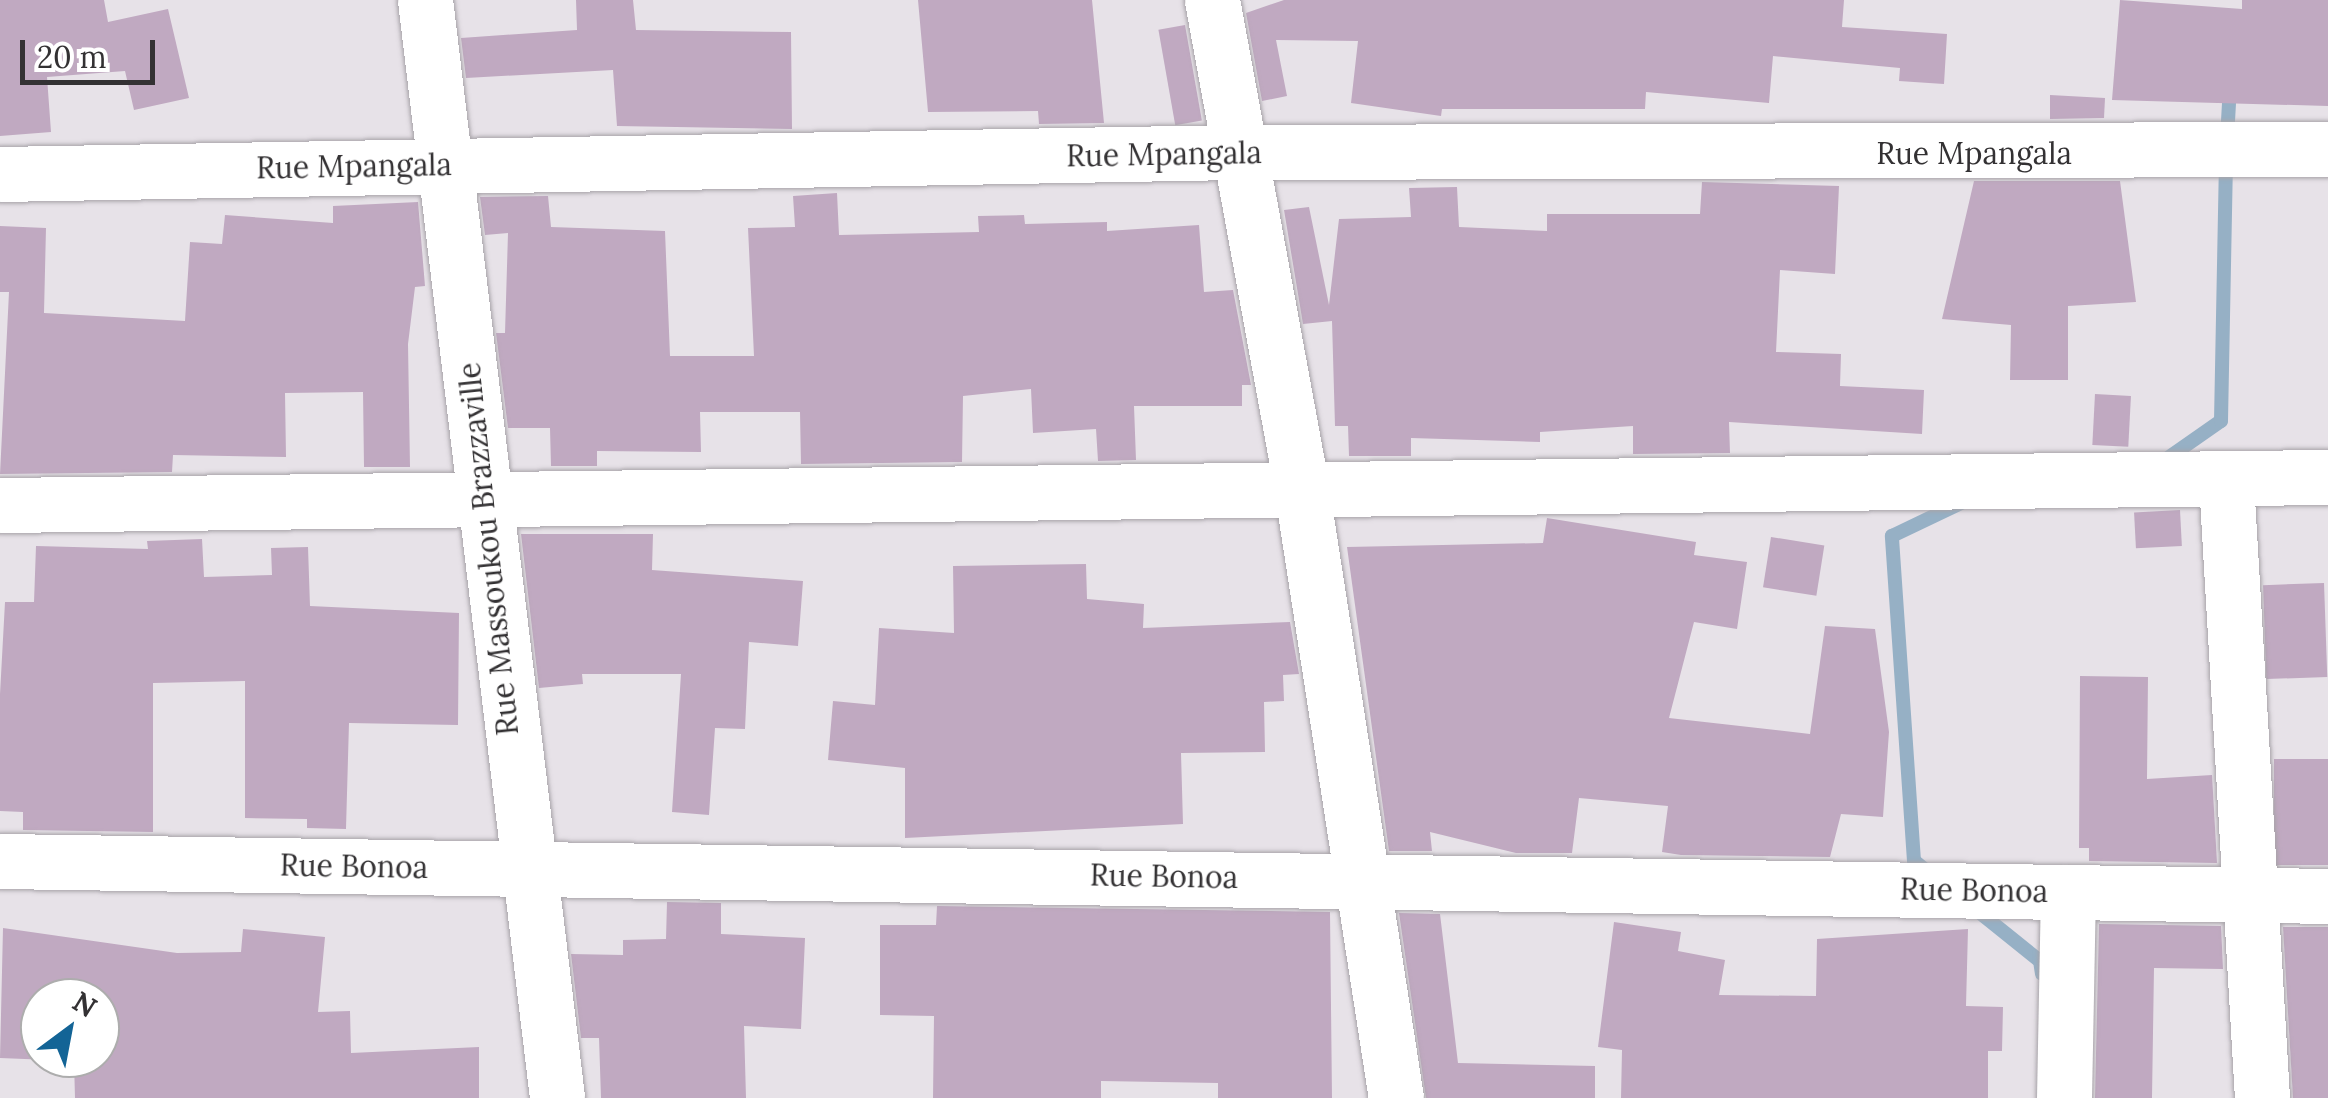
<!DOCTYPE html>
<html>
<head>
<meta charset="utf-8">
<style>
  body { margin:0 }
  #map { position:relative; width:2328px; height:1098px; overflow:hidden; background:#e7e2e8; font-family:Lora,serif }
  div>[style] { position:absolute }
  .stream>* { height:14px; margin:-7px; padding:0 7px; transform-origin:7px; border-radius:7px; background:#96b0c5 }
  .building>* { inset:0; background:#c0a9c1; transform-origin:0 0 }
  .roads { filter:drop-shadow(0 0 2px #a7a3a8) drop-shadow(0 0 2px #a7a3a8) }
  .minor>* { height:55px; margin:-27.5px; padding:0 27.5px; transform-origin:27.5px; border-radius:27.5px; background:#fff }
  span { translate:-50% -50%; white-space:nowrap; text-align:center; line-height:1.15; -webkit-text-stroke:8px #fff; paint-order:stroke }
  .street-label { font-size:30px; color:#333133 }
  .north { position:absolute; left:20px; top:978px; width:100px; height:100px; box-sizing:border-box; background:#fff; border:2px solid #adadad; border-radius:50%; rotate:32deg; font-size:28px; font-weight:700; line-height:40px; text-align:center; color:#333133 }
  .north::after { content:''; display:block; margin:auto; width:35px; height:45px; background:#136496; clip-path:polygon(50% 0,100% 100%,50% 72%,0 100%) }
  .scale { position:absolute; left:20px; top:40px; width:135px; height:45px; box-sizing:border-box; border:5px solid #333133; border-top:0; padding-left:12px; font-size:30px; line-height:35px; white-space:nowrap; color:#333133; -webkit-text-stroke:8px #fff; paint-order:stroke }
</style>
</head>
<body>
<div id="map">
  <div class="stream">
    <div style="left:2227px;top:139px;width:53px;rotate:-86.8deg"></div>
    <div style="left:2165px;top:460px;width:68px;rotate:-34.9deg"></div>
    <div style="left:2221px;top:421px;width:261px;rotate:-88.9deg"></div>
    <div style="left:1929px;top:873px;width:19px;rotate:-141deg"></div>
    <div style="left:1914px;top:861px;width:326px;rotate:-93.9deg"></div>
    <div style="left:1892px;top:536px;width:79px;rotate:-25.6deg"></div>
    <div style="left:1974px;top:908px;width:85px;rotate:38.8deg"></div>
    <div style="left:2040px;top:961px;width:13px;rotate:81deg"></div>
  </div>
  <div class="building">
    <div style="clip-path:polygon(0 0,104px 0,108px 22px,168px 9px,189px 98px,134px 110px,125px 71px,47px 77px,51px 132px,0 136px)"></div>
    <div style="clip-path:polygon(576px 0,633px 0,636px 30px,791px 32px,792px 129px,617px 126px,613px 70px,466px 78px,461px 38px,577px 30px)"></div>
    <div style="clip-path:polygon(918px 0,1092px 0,1104px 123px,1039px 124px,1038px 111px,928px 112px)"></div>
    <div style="clip-path:polygon(1284px 0,1844px 0,1842px 27px,1947px 34px,1944px 84px,1899px 81px,1900px 68px,1773px 56px,1769px 103px,1646px 92px,1645px 109px,1442px 109px,1441px 116px,1351px 103px,1358px 41px,1276px 40px,1287px 96px,1262px 101px,1246px 13px)"></div>
    <div style="clip-path:polygon(2120px 0,2242px 9px,2242px 0,2328px 0,2328px 106px,2112px 100px)"></div>
    <div style="left:1185px;top:25px;width:97px;height:27px;rotate:80deg"></div>
    <div style="clip-path:polygon(2050px 95px,2105px 98px,2104px 118px,2050px 119px)"></div>
    <div style="clip-path:polygon(1974px 181px,2120px 181px,2136px 302px,2068px 306px,2068px 380px,2010px 380px,2011px 325px,1942px 319px)"></div>
    <div style="clip-path:polygon(1702px 182px,1839px 186px,1835px 274px,1780px 270px,1776px 352px,1841px 354px,1840px 386px,1924px 390px,1922px 434px,1729px 422px,1730px 453px,1633px 454px,1633px 426px,1540px 432px,1540px 442px,1411px 438px,1411px 456px,1349px 456px,1348px 426px,1335px 426px,1332px 321px,1303px 324px,1284px 210px,1309px 207px,1329px 305px,1339px 219px,1411px 217px,1409px 188px,1457px 187px,1459px 227px,1547px 231px,1547px 214px,1700px 214px)"></div>
    <div style="clip-path:polygon(837px 193px,839px 235px,979px 232px,978px 216px,1024px 215px,1025px 224px,1107px 222px,1107px 231px,1199px 225px,1204px 292px,1233px 290px,1251px 385px,1242px 385px,1242px 406px,1134px 406px,1136px 460px,1098px 461px,1096px 429px,1033px 433px,1031px 389px,963px 396px,962px 462px,801px 464px,800px 412px,700px 412px,701px 452px,597px 451px,597px 466px,551px 466px,550px 428px,508px 428px,496px 333px,505px 333px,508px 233px,485px 235px,480px 197px,548px 196px,551px 227px,665px 231px,670px 356px,754px 356px,748px 228px,795px 227px,793px 196px)"></div>
    <div style="clip-path:polygon(418px 202px,425px 286px,415px 287px,408px 344px,410px 467px,364px 467px,363px 392px,285px 393px,286px 457px,173px 455px,172px 472px,0 474px,9px 292px,0 292px,0 226px,46px 228px,44px 313px,185px 321px,190px 242px,222px 244px,225px 215px,333px 223px,333px 206px)"></div>
    <div style="left:2095px;top:394px;width:36px;height:51px;rotate:3deg"></div>
    <div style="left:2180px;top:510px;width:36px;height:46px;rotate:87deg"></div>
    <div style="clip-path:polygon(1547px 518px,1696px 542px,1694px 555px,1747px 562px,1737px 629px,1694px 622px,1669px 718px,1810px 734px,1825px 626px,1875px 629px,1889px 732px,1883px 817px,1841px 814px,1830px 857px,1681px 855px,1662px 852px,1668px 806px,1579px 798px,1572px 853px,1516px 853px,1430px 832px,1432px 851px,1389px 851px,1347px 547px,1543px 543px)"></div>
    <div style="clip-path:polygon(521px 534px,653px 534px,652px 570px,803px 581px,798px 646px,749px 642px,745px 729px,715px 728px,709px 815px,672px 812px,681px 674px,582px 674px,583px 684px,539px 688px)"></div>
    <div style="left:1771px;top:537px;width:54px;height:51px;rotate:9deg"></div>
    <div style="clip-path:polygon(202px 539px,204px 577px,272px 575px,271px 548px,308px 547px,310px 606px,459px 613px,458px 725px,349px 723px,346px 829px,307px 828px,307px 819px,245px 818px,245px 681px,153px 683px,153px 832px,23px 830px,23px 812px,0 811px,0 694px,5px 602px,34px 602px,36px 546px,148px 549px,147px 541px)"></div>
    <div style="clip-path:polygon(1086px 564px,1087px 599px,1144px 604px,1143px 628px,1290px 622px,1299px 674px,1283px 675px,1284px 701px,1264px 702px,1265px 752px,1181px 753px,1183px 824px,905px 838px,905px 768px,828px 760px,833px 701px,875px 705px,879px 628px,954px 633px,953px 566px)"></div>
    <div style="left:2324px;top:583px;width:94px;height:61px;rotate:88deg"></div>
    <div style="clip-path:polygon(2080px 676px,2148px 677px,2147px 779px,2212px 775px,2217px 863px,2089px 861px,2089px 848px,2079px 848px)"></div>
    <div style="left:2328px;top:759px;width:106px;height:54px;rotate:90deg"></div>
    <div style="clip-path:polygon(667px 902px,721px 903px,721px 934px,805px 938px,801px 1029px,744px 1026px,746px 1098px,601px 1098px,599px 1038px,581px 1038px,571px 954px,623px 955px,623px 940px,666px 939px)"></div>
    <div style="clip-path:polygon(937px 906px,1330px 912px,1332px 1098px,1218px 1098px,1218px 1083px,1101px 1081px,1101px 1098px,933px 1098px,934px 1016px,880px 1015px,880px 925px,936px 925px)"></div>
    <div style="clip-path:polygon(1399px 913px,1440px 914px,1458px 1063px,1595px 1066px,1595px 1098px,1426px 1098px)"></div>
    <div style="clip-path:polygon(1614px 922px,1681px 932px,1678px 951px,1725px 960px,1719px 995px,1816px 996px,1817px 939px,1968px 929px,1966px 1006px,2003px 1007px,2002px 1051px,1988px 1051px,1988px 1098px,1621px 1098px,1622px 1050px,1598px 1047px)"></div>
    <div style="clip-path:polygon(2099px 924px,2221px 926px,2223px 969px,2154px 968px,2152px 1098px,2095px 1098px)"></div>
    <div style="clip-path:polygon(2283px 927px,2328px 927px,2328px 1098px,2293px 1098px)"></div>
    <div style="clip-path:polygon(evenodd,3px 928px,177px 953px,241px 952px,243px 929px,325px 937px,318px 1012px,350px 1011px,351px 1053px,479px 1047px,479px 1098px,75px 1098px,74px 1061px,0 1058px,3px 928px,40px 998px,100px 998px,100px 1058px,40px 1058px,40px 998px)"></div>
  </div>
  <div class="roads">
    <div class="minor">
      <div style="left:425px;top:0;width:1106px;rotate:83.14deg"></div>
      <div style="left:1212px;top:0;width:494px;rotate:79.6deg"></div>
      <div style="left:1301px;top:486px;width:619px;rotate:81.18deg"></div>
      <div style="left:0;top:174px;width:1241px;rotate:-1.02deg"></div>
      <div style="left:1241px;top:152px;width:1087px;rotate:-0.16deg"></div>
      <div style="left:2226px;top:481px;width:618px;rotate:86.66deg"></div>
      <div style="left:0;top:505px;width:2328px;rotate:-0.69deg"></div>
      <div style="left:0;top:861px;width:2328px;rotate:0.86deg"></div>
      <div style="left:2064px;top:1098px;width:206px;rotate:-88.9deg"></div>
    </div>
  </div>
  <div class="street-label">
    <span style="left:1974px;top:153px">Rue Mpangala</span>
    <span style="left:1164px;top:154px;rotate:-1deg">Rue Mpangala</span>
    <span style="left:354px;top:166px;rotate:-1deg">Rue Mpangala</span>
    <span style="left:488px;top:549px;rotate:-96deg">Rue Massoukou Brazzaville</span>
    <span style="left:354px;top:866px;rotate:1deg">Rue Bonoa</span>
    <span style="left:1164px;top:876px;rotate:1deg">Rue Bonoa</span>
    <span style="left:1974px;top:890px;rotate:1deg">Rue Bonoa</span>
  </div>
  <div class="north">N</div>
  <div class="scale">20 m</div>
</div>
</body>
</html>
